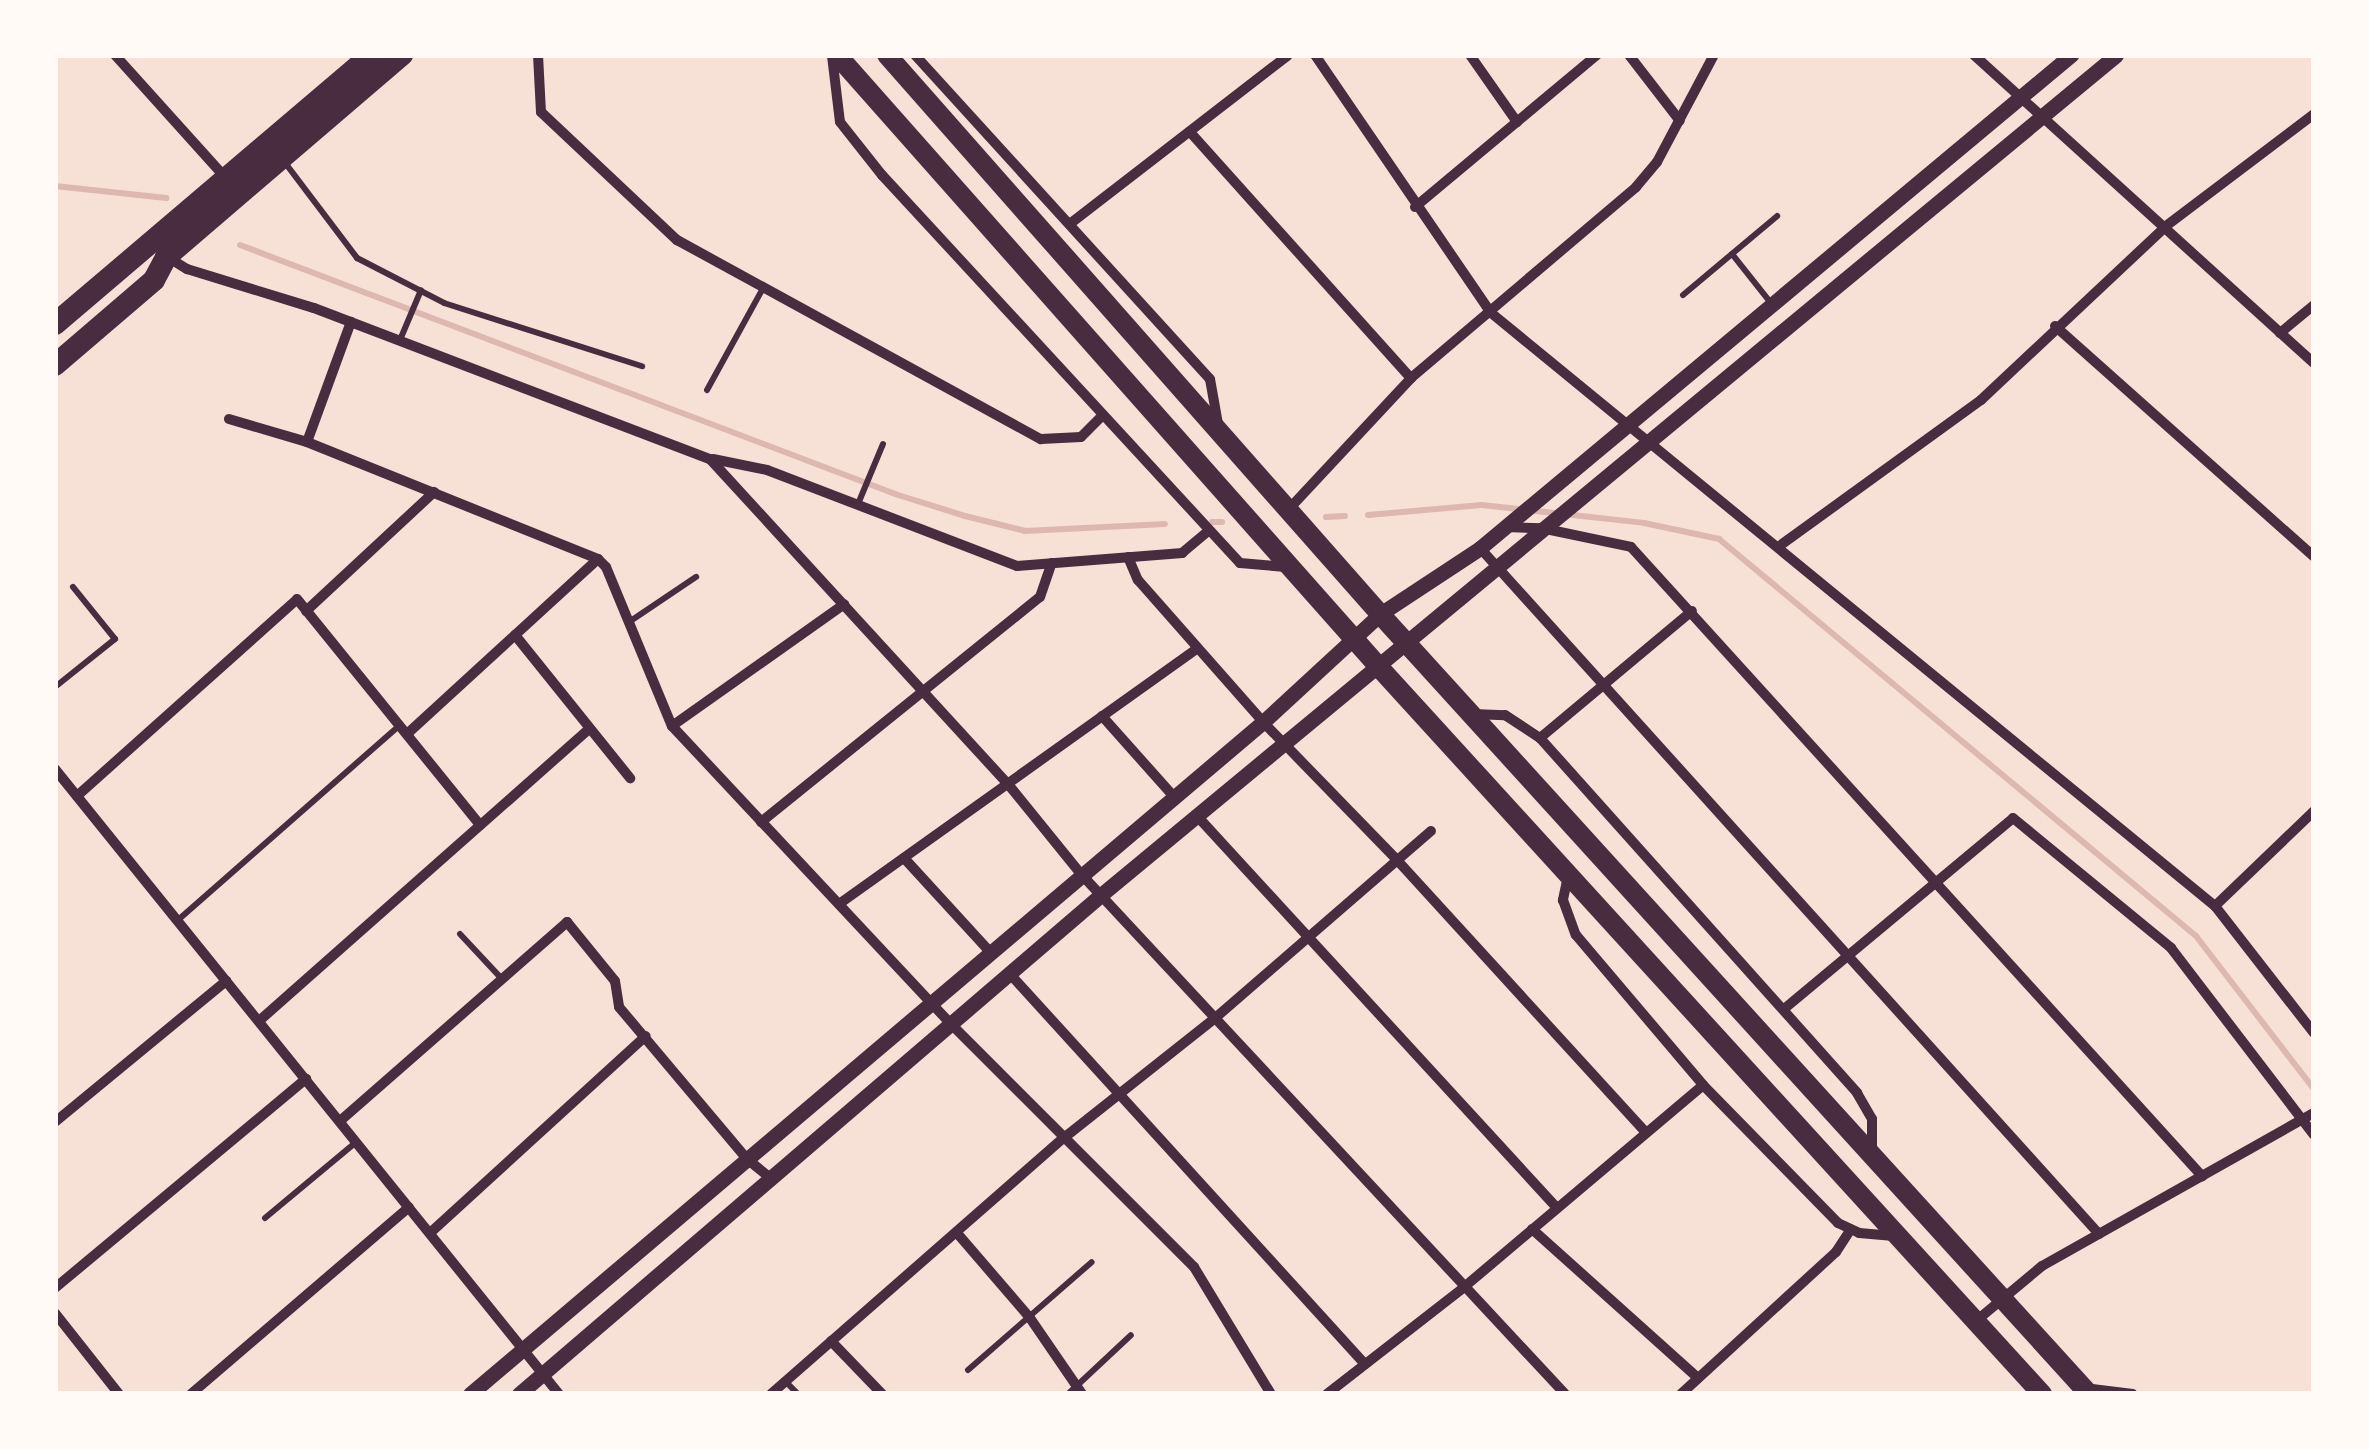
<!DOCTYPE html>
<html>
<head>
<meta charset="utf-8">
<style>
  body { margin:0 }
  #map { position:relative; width:2369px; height:1449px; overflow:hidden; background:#f7e1d7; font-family:"Archivo Narrow",sans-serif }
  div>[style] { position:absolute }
  .stream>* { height:6px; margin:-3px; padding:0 3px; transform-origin:3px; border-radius:3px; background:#dcb8b0 }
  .service>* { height:6px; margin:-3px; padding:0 3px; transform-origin:3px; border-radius:3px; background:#4a2c40 }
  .minor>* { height:10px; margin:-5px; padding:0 5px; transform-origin:5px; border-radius:5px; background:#4a2c40 }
  .tertiary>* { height:15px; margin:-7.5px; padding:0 7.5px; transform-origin:7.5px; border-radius:7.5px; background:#4a2c40 }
  .primary>* { height:20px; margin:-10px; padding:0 10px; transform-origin:10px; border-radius:10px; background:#4a2c40 }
  .trunk>* { height:22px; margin:-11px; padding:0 11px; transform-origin:11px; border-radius:11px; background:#4a2c40 }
  span { translate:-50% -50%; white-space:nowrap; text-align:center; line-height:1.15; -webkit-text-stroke:10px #fffaf5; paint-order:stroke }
  .frame { position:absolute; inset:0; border:58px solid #fffaf5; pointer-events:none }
</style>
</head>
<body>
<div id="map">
  <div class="stream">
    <div style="left:55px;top:186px;width:112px;rotate:6.2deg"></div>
    <div style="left:240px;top:245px;width:701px;rotate:20.81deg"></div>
    <div style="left:895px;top:494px;width:73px;rotate:17.4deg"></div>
    <div style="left:965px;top:516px;width:62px;rotate:14deg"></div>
    <div style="left:1025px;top:531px;width:140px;rotate:-2.9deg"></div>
    <div style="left:1368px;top:515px;width:114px;rotate:-5deg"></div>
    <div style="left:1482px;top:505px;width:163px;rotate:6.3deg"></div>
    <div style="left:1644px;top:523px;width:77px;rotate:12deg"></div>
    <div style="left:1719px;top:539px;width:621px;rotate:39.77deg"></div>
    <div style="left:2196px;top:936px;width:193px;rotate:52.4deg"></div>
    <div style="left:1326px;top:517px;width:19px;rotate:-3deg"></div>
    <div style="left:1212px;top:522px;width:10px"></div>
  </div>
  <div class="service">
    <div style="left:286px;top:164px;width:118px;rotate:52.9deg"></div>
    <div style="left:357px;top:258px;width:98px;rotate:27.3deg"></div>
    <div style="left:444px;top:303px;width:208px;rotate:17.7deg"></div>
    <div style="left:1732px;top:254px;width:63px;rotate:51.5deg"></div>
    <div style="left:1683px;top:295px;width:123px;rotate:-40deg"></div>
    <div style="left:400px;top:340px;width:54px;rotate:-67.2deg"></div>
    <div style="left:707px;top:390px;width:116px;rotate:-61.2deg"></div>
    <div style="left:858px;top:504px;width:65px;rotate:-67.4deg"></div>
    <div style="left:629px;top:622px;width:81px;rotate:-33.9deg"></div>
    <div style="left:55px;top:687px;width:77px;rotate:-38.7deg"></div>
    <div style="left:115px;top:639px;width:67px;rotate:-128.9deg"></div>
    <div style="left:178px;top:920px;width:294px;rotate:-41.3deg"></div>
    <div style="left:460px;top:934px;width:60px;rotate:47deg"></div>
    <div style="left:265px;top:1218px;width:117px;rotate:-39.8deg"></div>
    <div style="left:968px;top:1370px;width:164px;rotate:-41.1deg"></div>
    <div style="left:786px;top:1382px;width:17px;rotate:45deg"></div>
    <div style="left:1068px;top:1394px;width:86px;rotate:-43.1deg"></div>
  </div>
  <div class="minor">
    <div style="left:115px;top:55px;width:164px;rotate:48deg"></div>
    <div style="left:538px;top:55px;width:57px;rotate:87deg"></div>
    <div style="left:541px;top:112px;width:187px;rotate:43.3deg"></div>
    <div style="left:677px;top:240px;width:415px;rotate:28.7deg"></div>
    <div style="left:1041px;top:439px;width:40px;rotate:-2.9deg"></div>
    <div style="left:1081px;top:437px;width:31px;rotate:-45deg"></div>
    <div style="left:915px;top:55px;width:438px;rotate:47.7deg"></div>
    <div style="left:1210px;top:379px;width:46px;rotate:79.9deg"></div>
    <div style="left:1315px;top:55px;width:311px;rotate:55.7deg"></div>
    <div style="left:1490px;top:312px;width:937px;rotate:39.33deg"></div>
    <div style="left:2215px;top:906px;width:161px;rotate:52.1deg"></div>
    <div style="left:1470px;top:55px;width:82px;rotate:55deg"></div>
    <div style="left:1629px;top:55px;width:83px;rotate:52.3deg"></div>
    <div style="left:1974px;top:55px;width:459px;rotate:42.2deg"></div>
    <div style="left:832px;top:56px;width:66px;rotate:83.1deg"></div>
    <div style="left:840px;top:122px;width:68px;rotate:51.6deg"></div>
    <div style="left:882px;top:175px;width:528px;rotate:47.3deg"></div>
    <div style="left:1240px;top:563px;width:46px;rotate:5deg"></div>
    <div style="left:1190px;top:132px;width:331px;rotate:48.1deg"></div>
    <div style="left:1415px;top:207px;width:237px;rotate:-39.9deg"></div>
    <div style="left:1071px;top:223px;width:274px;rotate:-37.7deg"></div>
    <div style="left:166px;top:256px;width:25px;rotate:32deg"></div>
    <div style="left:187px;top:269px;width:133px;rotate:17.1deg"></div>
    <div style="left:314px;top:308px;width:424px;rotate:20.9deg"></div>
    <div style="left:710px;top:459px;width:441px;rotate:47.5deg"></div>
    <div style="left:1008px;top:784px;width:116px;rotate:51deg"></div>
    <div style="left:1081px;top:874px;width:710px;rotate:47.05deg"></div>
    <div style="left:2055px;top:326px;width:347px;rotate:41.7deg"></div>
    <div style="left:2280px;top:333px;width:44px;rotate:-39.5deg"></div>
    <div style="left:229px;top:419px;width:81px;rotate:16.4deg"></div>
    <div style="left:307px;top:442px;width:314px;rotate:21.9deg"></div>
    <div style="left:598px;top:559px;width:11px;rotate:45deg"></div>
    <div style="left:606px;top:567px;width:172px;rotate:67.5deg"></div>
    <div style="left:672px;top:726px;width:411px;rotate:46.9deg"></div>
    <div style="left:953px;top:1026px;width:341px;rotate:45deg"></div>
    <div style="left:1194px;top:1267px;width:149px;rotate:58.8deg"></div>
    <div style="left:307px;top:442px;width:128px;rotate:-69.9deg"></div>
    <div style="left:713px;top:459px;width:55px;rotate:11.5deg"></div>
    <div style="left:767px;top:470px;width:268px;rotate:21deg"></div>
    <div style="left:1017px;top:566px;width:166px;rotate:-4.5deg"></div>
    <div style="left:1182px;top:553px;width:35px;rotate:-40deg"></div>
    <div style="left:1289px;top:509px;width:179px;rotate:-47deg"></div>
    <div style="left:1411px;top:378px;width:295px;rotate:-40.3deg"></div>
    <div style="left:1636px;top:187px;width:33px;rotate:-50deg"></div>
    <div style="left:1657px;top:162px;width:121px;rotate:-62deg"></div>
    <div style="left:1505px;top:527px;width:36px;rotate:2deg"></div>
    <div style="left:1541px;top:528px;width:92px;rotate:11.9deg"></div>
    <div style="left:1631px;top:547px;width:850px;rotate:47.77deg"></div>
    <div style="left:1778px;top:547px;width:251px;rotate:-35.9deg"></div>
    <div style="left:1981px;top:400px;width:254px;rotate:-43.2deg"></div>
    <div style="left:2166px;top:226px;width:186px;rotate:-37.1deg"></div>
    <div style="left:1480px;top:548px;width:924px;rotate:47.94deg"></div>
    <div style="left:1128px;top:557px;width:25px;rotate:67deg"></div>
    <div style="left:1138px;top:580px;width:189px;rotate:48.6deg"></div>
    <div style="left:1263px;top:722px;width:192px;rotate:45.8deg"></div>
    <div style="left:1397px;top:860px;width:369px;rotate:47.6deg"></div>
    <div style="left:306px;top:611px;width:175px;rotate:-42.9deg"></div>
    <div style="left:515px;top:635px;width:184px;rotate:51.2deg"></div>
    <div style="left:1472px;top:714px;width:33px;rotate:2deg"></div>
    <div style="left:1505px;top:715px;width:42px;rotate:33.3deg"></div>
    <div style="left:1540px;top:738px;width:476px;rotate:48.2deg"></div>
    <div style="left:1857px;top:1093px;width:30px;rotate:60deg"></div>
    <div style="left:1872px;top:1119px;width:32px;rotate:90deg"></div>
    <div style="left:1102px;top:716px;width:110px;rotate:48.3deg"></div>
    <div style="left:672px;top:726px;width:211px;rotate:-35.3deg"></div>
    <div style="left:407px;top:734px;width:259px;rotate:-42.5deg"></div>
    <div style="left:1540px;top:738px;width:198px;rotate:-39.9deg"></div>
    <div style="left:55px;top:769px;width:803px;rotate:51.12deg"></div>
    <div style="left:77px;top:796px;width:295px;rotate:-41.8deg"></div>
    <div style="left:297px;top:599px;width:291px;rotate:51deg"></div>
    <div style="left:1198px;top:817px;width:531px;rotate:47.44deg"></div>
    <div style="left:761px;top:822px;width:358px;rotate:-38.9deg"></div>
    <div style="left:1040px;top:597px;width:36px;rotate:-71deg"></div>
    <div style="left:904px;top:858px;width:129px;rotate:47.5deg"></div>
    <div style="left:1568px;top:876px;width:25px;rotate:102deg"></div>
    <div style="left:1563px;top:900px;width:37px;rotate:70deg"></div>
    <div style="left:1576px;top:935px;width:197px;rotate:49.7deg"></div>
    <div style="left:1703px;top:1085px;width:193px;rotate:45.6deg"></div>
    <div style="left:1838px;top:1223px;width:23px;rotate:25deg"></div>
    <div style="left:1859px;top:1233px;width:38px;rotate:5deg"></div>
    <div style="left:839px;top:904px;width:440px;rotate:-35.5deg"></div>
    <div style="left:2215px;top:906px;width:137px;rotate:-43.8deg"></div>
    <div style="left:1010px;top:974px;width:526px;rotate:47.7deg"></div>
    <div style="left:1784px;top:1009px;width:298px;rotate:-39.8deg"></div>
    <div style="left:2013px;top:818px;width:205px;rotate:39.4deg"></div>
    <div style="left:2171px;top:948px;width:235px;rotate:52.6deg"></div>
    <div style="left:259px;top:1021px;width:441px;rotate:-41.5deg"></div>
    <div style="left:340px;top:1121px;width:302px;rotate:-41.2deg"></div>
    <div style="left:567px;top:922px;width:76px;rotate:50.9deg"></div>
    <div style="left:615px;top:981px;width:26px;rotate:81deg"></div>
    <div style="left:619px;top:1007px;width:199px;rotate:49.9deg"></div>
    <div style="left:747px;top:1159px;width:32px;rotate:39deg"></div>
    <div style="left:55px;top:1122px;width:222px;rotate:-39.5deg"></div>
    <div style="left:1532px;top:1229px;width:223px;rotate:41.9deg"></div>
    <div style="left:430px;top:1233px;width:292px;rotate:-42.4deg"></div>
    <div style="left:957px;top:1233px;width:112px;rotate:49.3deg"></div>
    <div style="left:1030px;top:1318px;width:92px;rotate:55.6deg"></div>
    <div style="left:55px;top:1288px;width:327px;rotate:-39.8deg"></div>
    <div style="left:55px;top:1313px;width:103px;rotate:51.7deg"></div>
    <div style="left:1976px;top:1321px;width:86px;rotate:-39.8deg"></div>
    <div style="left:2042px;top:1266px;width:312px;rotate:-29.4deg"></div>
    <div style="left:831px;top:1341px;width:74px;rotate:46.1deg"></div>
    <div style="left:2084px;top:1388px;width:49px;rotate:7deg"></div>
    <div style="left:191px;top:1394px;width:287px;rotate:-40.6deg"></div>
    <div style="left:771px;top:1394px;width:390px;rotate:-41.2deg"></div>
    <div style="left:1065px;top:1137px;width:190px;rotate:-38.4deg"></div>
    <div style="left:1214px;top:1019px;width:287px;rotate:-40.9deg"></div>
    <div style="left:1327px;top:1394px;width:172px;rotate:-37.9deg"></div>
    <div style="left:1463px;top:1288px;width:314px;rotate:-40.2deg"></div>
    <div style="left:1681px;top:1394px;width:210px;rotate:-42.5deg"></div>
    <div style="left:1836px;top:1252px;width:27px;rotate:-57deg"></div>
  </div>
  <div class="tertiary">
    <div style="left:470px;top:1394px;width:1039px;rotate:-40.28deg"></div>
    <div style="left:1263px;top:722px;width:159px;rotate:-42.7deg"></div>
    <div style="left:1380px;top:614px;width:120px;rotate:-33.4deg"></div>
    <div style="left:1480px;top:548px;width:770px;rotate:-39.83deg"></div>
    <div style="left:519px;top:1394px;width:768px;rotate:-40.62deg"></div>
    <div style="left:1102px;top:894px;width:1316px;rotate:-39.6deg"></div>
  </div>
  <div class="primary">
    <div style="left:837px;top:55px;width:815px;rotate:48.48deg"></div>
    <div style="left:1377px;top:665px;width:987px;rotate:47.63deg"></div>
    <div style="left:887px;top:55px;width:745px;rotate:48.59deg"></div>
    <div style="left:1380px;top:614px;width:1054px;rotate:47.73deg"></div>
  </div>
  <div class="trunk">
    <div style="left:55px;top:324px;width:415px;rotate:-40.4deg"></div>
    <div style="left:55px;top:365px;width:130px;rotate:-40.6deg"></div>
    <div style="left:154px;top:280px;width:26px;rotate:-62deg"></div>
    <div style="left:166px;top:257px;width:311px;rotate:-40.6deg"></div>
  </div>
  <div class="frame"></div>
</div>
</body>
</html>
